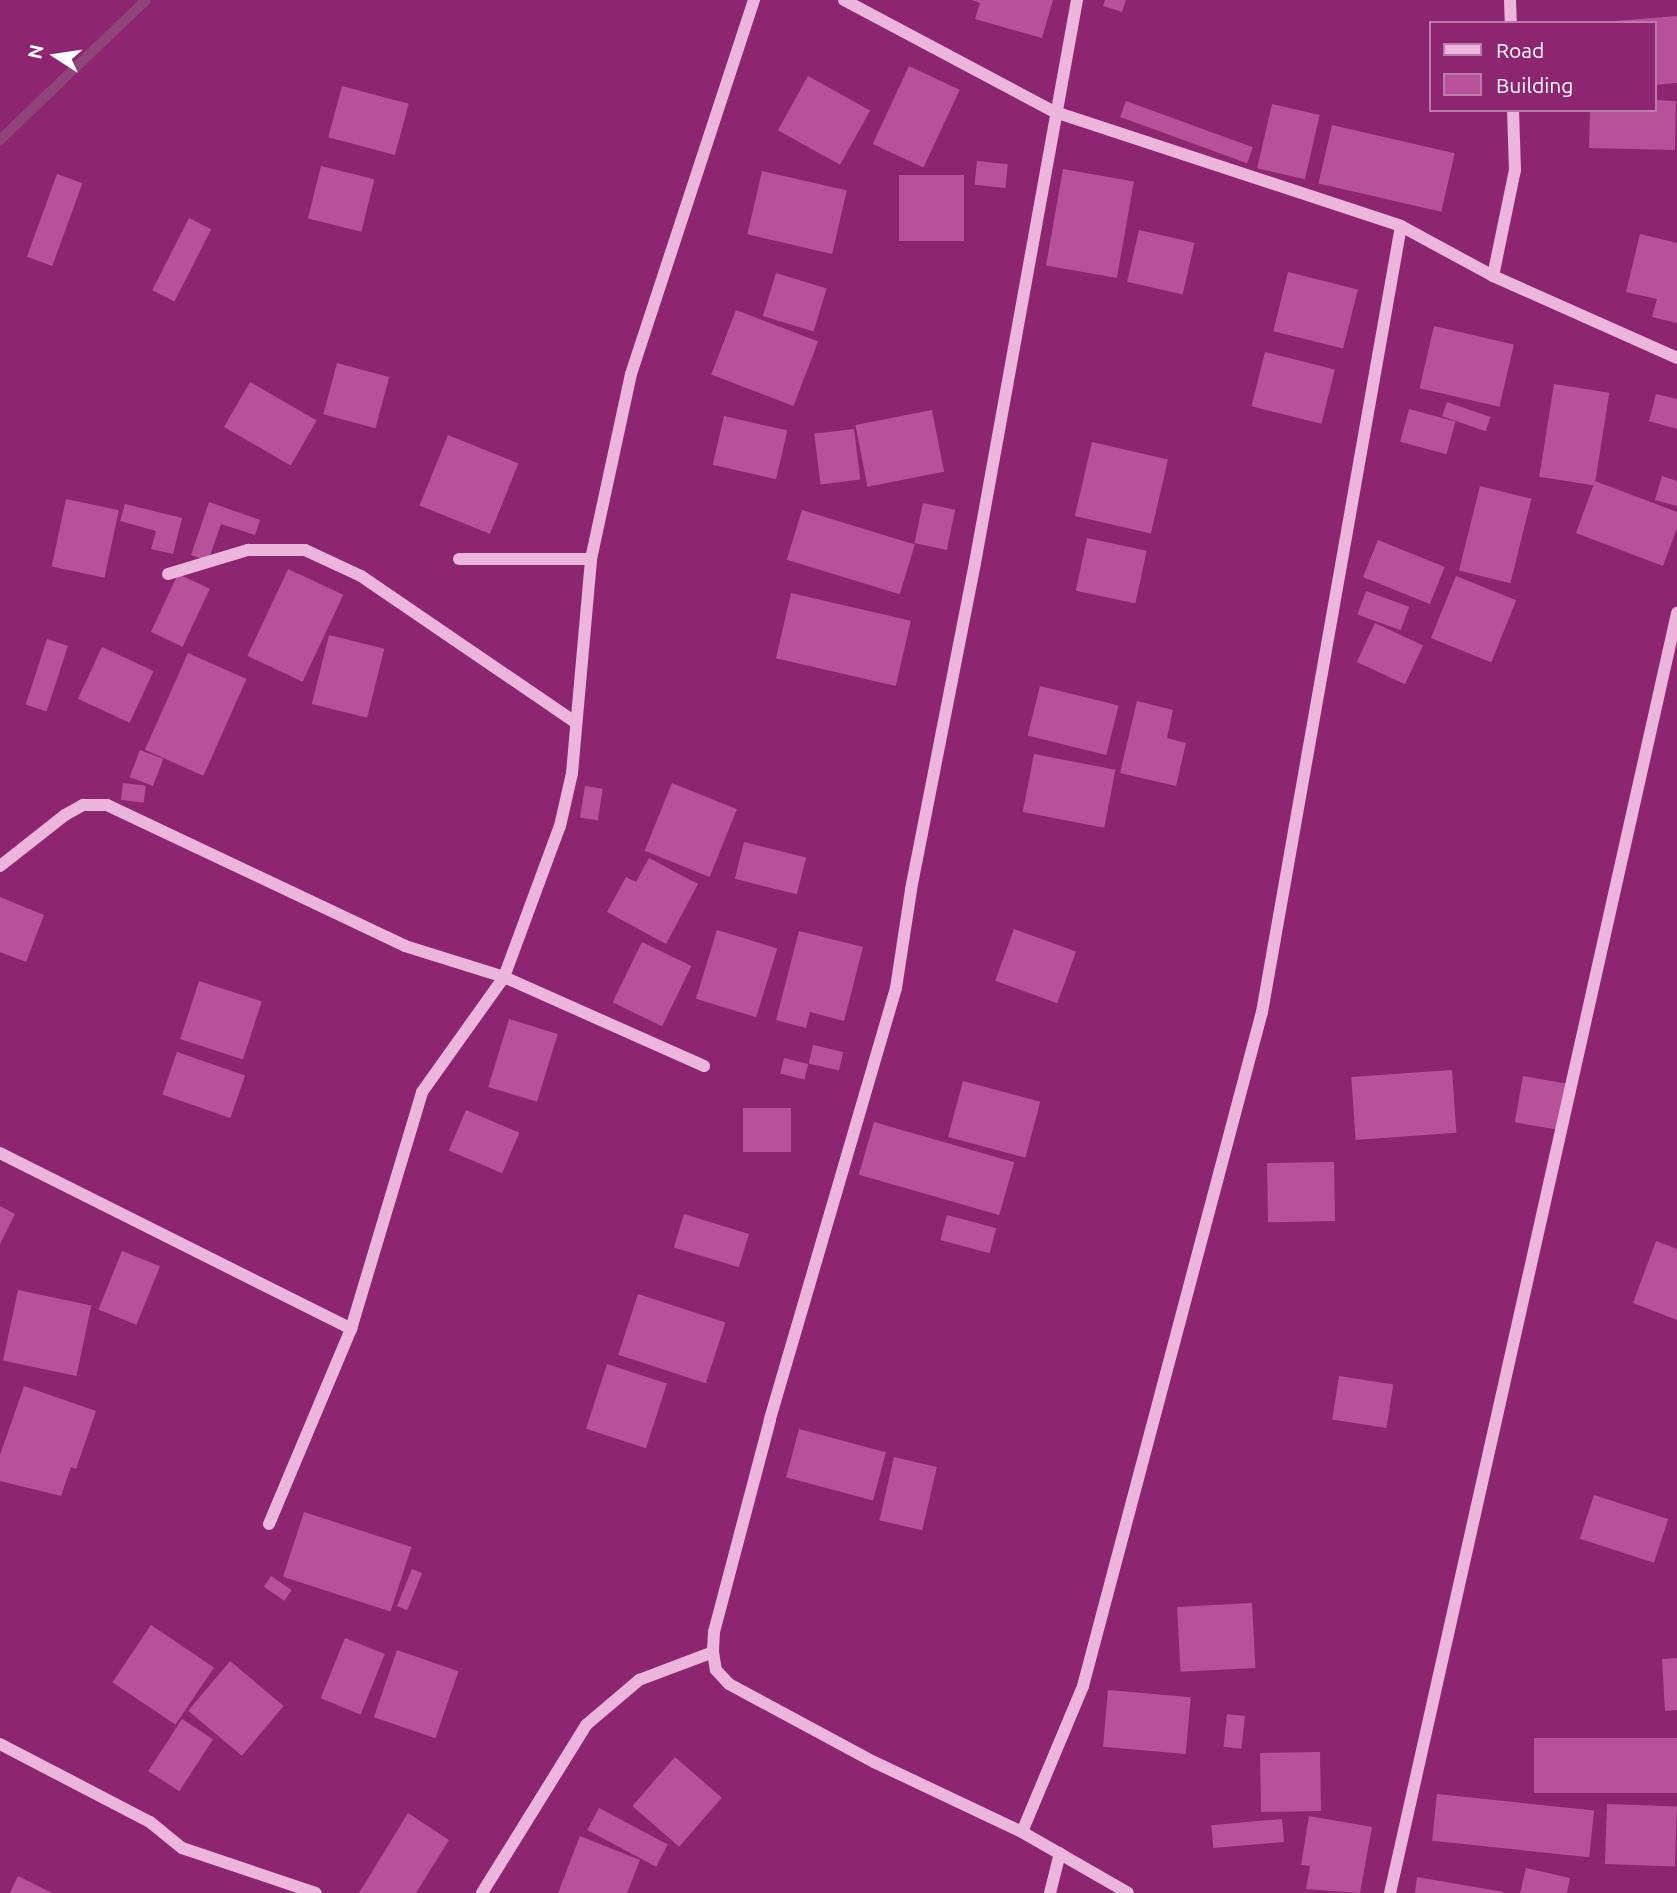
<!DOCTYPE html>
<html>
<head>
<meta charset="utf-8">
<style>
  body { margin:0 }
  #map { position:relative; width:1677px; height:1893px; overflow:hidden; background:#8e2570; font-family:Ubuntu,sans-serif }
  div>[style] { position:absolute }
  .stream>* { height:10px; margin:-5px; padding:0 5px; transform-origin:5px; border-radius:5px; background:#90457a }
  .building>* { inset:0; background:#b7519a; transform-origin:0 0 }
  .minor>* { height:12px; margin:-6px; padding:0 6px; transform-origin:6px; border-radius:6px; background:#ebb5dc }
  span { translate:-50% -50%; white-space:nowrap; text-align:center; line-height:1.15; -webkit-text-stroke:5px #8e2570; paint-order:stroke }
  .legend { position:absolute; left:1429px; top:21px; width:228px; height:91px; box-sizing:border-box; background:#8e2570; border:2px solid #bb7ca9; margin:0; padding:9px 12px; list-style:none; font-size:21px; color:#fff }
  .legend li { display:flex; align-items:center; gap:14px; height:35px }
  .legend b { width:35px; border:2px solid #bb7ca9 }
  .north { position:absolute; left:21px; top:21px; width:70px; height:70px; -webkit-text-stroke:5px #8e2570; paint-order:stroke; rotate:282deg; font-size:19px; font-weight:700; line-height:28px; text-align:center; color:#fff }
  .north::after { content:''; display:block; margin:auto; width:24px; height:32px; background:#fff; clip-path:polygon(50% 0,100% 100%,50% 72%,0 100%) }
</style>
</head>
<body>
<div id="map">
  <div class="stream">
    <div style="left:0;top:140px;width:202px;rotate:-43.8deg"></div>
  </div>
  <div class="building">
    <div style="clip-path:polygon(972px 0,1053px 0,1042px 38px,975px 19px,980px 3px)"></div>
    <div style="clip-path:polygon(1105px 0,1126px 0,1122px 12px,1103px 6px)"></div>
    <div style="clip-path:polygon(1677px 16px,1677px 83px,1654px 85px,1654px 23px,1615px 21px)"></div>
    <div style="left:909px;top:66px;width:56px;height:86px;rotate:25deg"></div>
    <div style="left:808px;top:76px;width:71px;height:62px;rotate:29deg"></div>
    <div style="left:342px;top:86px;width:69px;height:53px;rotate:15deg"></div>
    <div style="clip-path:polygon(1654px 100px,1676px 101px,1675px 150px,1589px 148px,1590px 110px,1654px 110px)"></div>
    <div style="left:1126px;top:101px;width:135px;height:17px;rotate:20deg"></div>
    <div style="left:1272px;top:104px;width:49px;height:66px;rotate:13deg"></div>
    <div style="left:1332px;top:125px;width:126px;height:60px;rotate:13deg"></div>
    <div style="left:977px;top:161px;width:31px;height:24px;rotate:6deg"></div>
    <div style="left:321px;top:166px;width:55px;height:54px;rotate:14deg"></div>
    <div style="left:1063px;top:169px;width:72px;height:98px;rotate:10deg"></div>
    <div style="left:762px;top:171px;width:87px;height:65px;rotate:13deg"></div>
    <div style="left:57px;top:174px;width:27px;height:88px;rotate:20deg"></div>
    <div style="left:899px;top:175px;width:65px;height:66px"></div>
    <div style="left:189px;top:218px;width:25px;height:81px;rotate:27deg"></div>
    <div style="left:1139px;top:230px;width:57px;height:53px;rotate:13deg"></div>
    <div style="clip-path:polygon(1640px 234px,1677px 243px,1677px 323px,1652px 317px,1657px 299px,1626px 292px)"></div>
    <div style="left:1288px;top:272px;width:72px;height:61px;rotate:14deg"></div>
    <div style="left:776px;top:273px;width:53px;height:45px;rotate:17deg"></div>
    <div style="left:736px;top:310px;width:88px;height:69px;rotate:21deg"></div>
    <div style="left:1434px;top:326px;width:82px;height:64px;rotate:13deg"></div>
    <div style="left:1265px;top:352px;width:72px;height:56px;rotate:14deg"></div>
    <div style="left:337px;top:363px;width:54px;height:53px;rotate:15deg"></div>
    <div style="left:250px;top:382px;width:77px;height:52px;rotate:30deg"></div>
    <div style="left:1554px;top:384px;width:56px;height:94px;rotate:9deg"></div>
    <div style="clip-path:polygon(1656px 394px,1677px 399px,1677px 429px,1649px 421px)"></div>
    <div style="left:1447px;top:402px;width:46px;height:15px;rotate:19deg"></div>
    <div style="left:1409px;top:409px;width:48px;height:34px;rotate:15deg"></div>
    <div style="left:932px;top:410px;width:63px;height:78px;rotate:79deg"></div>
    <div style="left:724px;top:416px;width:65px;height:50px;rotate:13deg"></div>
    <div style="left:854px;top:429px;width:51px;height:40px;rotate:83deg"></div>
    <div style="left:448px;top:435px;width:76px;height:76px;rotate:22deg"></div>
    <div style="left:1092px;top:442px;width:78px;height:76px;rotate:13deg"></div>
    <div style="clip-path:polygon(1662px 476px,1677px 481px,1677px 506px,1655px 500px)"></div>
    <div style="clip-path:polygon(1595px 481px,1677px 512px,1677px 528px,1663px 566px,1576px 533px)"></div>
    <div style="left:1480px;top:486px;width:53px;height:87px;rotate:14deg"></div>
    <div style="left:66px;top:499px;width:54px;height:69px;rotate:12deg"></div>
    <div style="clip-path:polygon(209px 502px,260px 520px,255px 535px,221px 524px,208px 561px,191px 555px)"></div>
    <div style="left:923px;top:503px;width:33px;height:41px;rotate:12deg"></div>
    <div style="clip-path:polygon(125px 504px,182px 518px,173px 554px,151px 549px,156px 531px,120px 521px)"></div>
    <div style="left:802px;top:510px;width:118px;height:52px;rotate:17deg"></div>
    <div style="left:1087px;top:538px;width:61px;height:54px;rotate:12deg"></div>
    <div style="left:1378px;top:540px;width:72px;height:40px;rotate:22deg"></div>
    <div style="left:288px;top:569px;width:61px;height:96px;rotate:25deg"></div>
    <div style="left:178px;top:574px;width:35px;height:64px;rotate:25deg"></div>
    <div style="left:1456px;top:576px;width:65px;height:67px;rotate:22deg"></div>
    <div style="left:1366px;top:591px;width:46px;height:25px;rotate:20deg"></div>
    <div style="left:791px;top:593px;width:123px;height:67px;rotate:13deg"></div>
    <div style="left:1375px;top:623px;width:53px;height:43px;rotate:25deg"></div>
    <div style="left:329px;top:635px;width:57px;height:71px;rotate:14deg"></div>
    <div style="left:47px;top:639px;width:22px;height:69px;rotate:18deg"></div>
    <div style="left:102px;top:647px;width:57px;height:57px;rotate:25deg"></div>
    <div style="left:188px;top:653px;width:64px;height:106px;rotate:24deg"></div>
    <div style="left:1040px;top:686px;width:81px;height:51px;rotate:14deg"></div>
    <div style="clip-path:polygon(1137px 701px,1173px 710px,1167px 738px,1186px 743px,1176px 786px,1120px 773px)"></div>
    <div style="left:140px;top:750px;width:25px;height:29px;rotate:21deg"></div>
    <div style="left:1034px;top:754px;width:83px;height:59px;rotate:11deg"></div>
    <div style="left:123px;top:783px;width:23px;height:17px;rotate:7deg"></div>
    <div style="left:672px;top:783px;width:70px;height:73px;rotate:22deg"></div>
    <div style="left:585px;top:786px;width:18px;height:32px;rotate:9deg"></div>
    <div style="left:744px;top:842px;width:64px;height:38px;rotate:14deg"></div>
    <div style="clip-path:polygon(649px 858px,698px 884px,666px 944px,607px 912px,626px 877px,636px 882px)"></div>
    <div style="clip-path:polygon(0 897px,44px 915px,26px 962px,0 952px)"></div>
    <div style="left:1014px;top:929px;width:66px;height:55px;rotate:20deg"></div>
    <div style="left:717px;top:930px;width:63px;height:72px;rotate:17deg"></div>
    <div style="clip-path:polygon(799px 931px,863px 947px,844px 1021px,810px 1012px,806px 1028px,776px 1020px)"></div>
    <div style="left:642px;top:942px;width:55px;height:67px;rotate:26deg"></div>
    <div style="left:199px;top:981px;width:66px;height:61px;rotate:18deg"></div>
    <div style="left:509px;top:1019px;width:51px;height:71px;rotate:17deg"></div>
    <div style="left:813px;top:1045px;width:31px;height:19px;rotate:13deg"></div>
    <div style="left:177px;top:1052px;width:72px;height:45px;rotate:19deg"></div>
    <div style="left:784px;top:1058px;width:25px;height:16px;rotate:14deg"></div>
    <div style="left:1452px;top:1070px;width:63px;height:101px;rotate:86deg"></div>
    <div style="left:1523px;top:1076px;width:45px;height:47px;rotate:10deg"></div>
    <div style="left:963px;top:1081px;width:80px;height:58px;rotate:15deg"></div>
    <div style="left:791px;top:1108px;width:44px;height:48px;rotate:90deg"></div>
    <div style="left:466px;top:1110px;width:58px;height:44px;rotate:23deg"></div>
    <div style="left:874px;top:1122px;width:146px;height:55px;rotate:16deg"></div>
    <div style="left:1334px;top:1162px;width:59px;height:67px;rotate:89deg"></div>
    <div style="clip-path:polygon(0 1206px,15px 1214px,0 1244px)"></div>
    <div style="left:684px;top:1214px;width:68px;height:35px;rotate:17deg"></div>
    <div style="left:947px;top:1215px;width:51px;height:26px;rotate:15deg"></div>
    <div style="clip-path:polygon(1656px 1241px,1677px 1249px,1677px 1320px,1633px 1303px)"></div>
    <div style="left:122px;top:1251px;width:41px;height:63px;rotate:22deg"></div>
    <div style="left:18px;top:1290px;width:75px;height:72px;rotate:12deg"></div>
    <div style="left:638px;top:1294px;width:92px;height:64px;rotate:18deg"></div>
    <div style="left:607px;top:1364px;width:63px;height:68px;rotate:18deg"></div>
    <div style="left:1339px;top:1376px;width:55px;height:44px;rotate:9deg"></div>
    <div style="clip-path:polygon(24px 1386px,96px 1411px,76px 1469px,71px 1467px,61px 1496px,0 1481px,0 1455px)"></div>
    <div style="left:799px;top:1429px;width:90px;height:50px;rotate:15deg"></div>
    <div style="left:894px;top:1457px;width:44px;height:65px;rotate:13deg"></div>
    <div style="left:1594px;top:1495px;width:78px;height:46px;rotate:18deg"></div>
    <div style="left:304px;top:1512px;width:113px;height:68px;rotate:18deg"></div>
    <div style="left:412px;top:1569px;width:11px;height:40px;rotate:22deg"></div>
    <div style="left:271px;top:1576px;width:25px;height:13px;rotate:34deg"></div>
    <div style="left:1252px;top:1603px;width:65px;height:75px;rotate:87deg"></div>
    <div style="left:151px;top:1625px;width:76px;height:69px;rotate:34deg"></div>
    <div style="left:345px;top:1638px;width:43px;height:65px;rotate:22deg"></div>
    <div style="left:397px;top:1650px;width:65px;height:71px;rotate:19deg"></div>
    <div style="clip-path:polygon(1677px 1658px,1677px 1710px,1665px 1711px,1662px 1659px)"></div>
    <div style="left:230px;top:1661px;width:70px;height:65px;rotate:40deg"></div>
    <div style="left:1108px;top:1690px;width:83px;height:57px;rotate:5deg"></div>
    <div style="left:1227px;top:1714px;width:18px;height:33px;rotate:6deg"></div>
    <div style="left:182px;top:1719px;width:37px;height:62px;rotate:33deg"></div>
    <div style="left:1677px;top:1738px;width:55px;height:143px;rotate:90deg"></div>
    <div style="left:1320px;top:1752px;width:59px;height:60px;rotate:89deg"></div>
    <div style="left:675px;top:1757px;width:62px;height:65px;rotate:41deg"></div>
    <div style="left:1437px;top:1794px;width:158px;height:47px;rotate:6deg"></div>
    <div style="left:1607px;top:1804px;width:70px;height:60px;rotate:2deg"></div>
    <div style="left:599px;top:1808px;width:78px;height:25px;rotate:28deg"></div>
    <div style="clip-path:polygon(408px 1813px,449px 1840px,416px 1893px,359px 1893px)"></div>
    <div style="clip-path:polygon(1309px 1816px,1372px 1827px,1360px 1893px,1306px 1889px,1310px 1866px,1301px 1865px)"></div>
    <div style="left:1282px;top:1819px;width:23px;height:71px;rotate:85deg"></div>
    <div style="clip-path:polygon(580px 1836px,640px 1860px,627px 1893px,558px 1893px)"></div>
    <div style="clip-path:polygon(1526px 1868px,1570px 1878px,1567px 1893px,1520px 1893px)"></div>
    <div style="clip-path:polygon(18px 1876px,52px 1893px,10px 1893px)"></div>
    <div style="clip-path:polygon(1417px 1877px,1504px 1892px,1503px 1893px,1415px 1893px)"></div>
  </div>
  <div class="minor">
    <div style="left:844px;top:0;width:239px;rotate:28deg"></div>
    <div style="left:1055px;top:112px;width:364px;rotate:18.2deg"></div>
    <div style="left:1401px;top:226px;width:105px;rotate:28.5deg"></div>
    <div style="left:1493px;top:276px;width:201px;rotate:24deg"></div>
    <div style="left:1077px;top:0;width:572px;rotate:100.27deg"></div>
    <div style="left:975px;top:563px;width:333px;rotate:101.1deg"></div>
    <div style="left:911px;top:890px;width:99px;rotate:98.7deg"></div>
    <div style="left:896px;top:988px;width:450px;rotate:106.3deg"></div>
    <div style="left:770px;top:1420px;width:219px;rotate:104.8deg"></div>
    <div style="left:714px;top:1632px;width:20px;rotate:93deg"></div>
    <div style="left:713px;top:1652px;width:18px;rotate:81deg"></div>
    <div style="left:716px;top:1670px;width:19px;rotate:47deg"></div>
    <div style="left:729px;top:1684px;width:165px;rotate:28.3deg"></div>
    <div style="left:874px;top:1762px;width:164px;rotate:25.3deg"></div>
    <div style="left:1022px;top:1832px;width:122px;rotate:29.9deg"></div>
    <div style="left:1510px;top:0;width:23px;rotate:88deg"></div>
    <div style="left:1493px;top:276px;width:108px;rotate:-78.3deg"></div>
    <div style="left:1515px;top:170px;width:60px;rotate:-91.9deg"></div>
    <div style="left:459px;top:559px;width:132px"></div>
    <div style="left:168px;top:574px;width:84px;rotate:-16.7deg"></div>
    <div style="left:248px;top:550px;width:57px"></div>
    <div style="left:305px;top:550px;width:62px;rotate:24.9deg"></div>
    <div style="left:361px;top:576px;width:259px;rotate:34.3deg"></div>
    <div style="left:0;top:866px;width:83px;rotate:-38.1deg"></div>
    <div style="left:65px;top:815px;width:21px;rotate:-29deg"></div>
    <div style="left:83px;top:805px;width:24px"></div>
    <div style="left:107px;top:805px;width:330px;rotate:25.3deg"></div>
    <div style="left:405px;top:946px;width:104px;rotate:17.4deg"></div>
    <div style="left:504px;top:977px;width:219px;rotate:24deg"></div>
    <div style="left:0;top:1153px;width:393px;rotate:26.6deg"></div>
    <div style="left:269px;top:1524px;width:212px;rotate:-67.2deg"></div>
    <div style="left:351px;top:1329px;width:247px;rotate:-73.3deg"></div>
    <div style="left:422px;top:1092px;width:141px;rotate:-54.5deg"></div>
    <div style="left:504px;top:977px;width:161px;rotate:-69.7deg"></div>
    <div style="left:560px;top:826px;width:54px;rotate:-77.2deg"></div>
    <div style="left:572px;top:773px;width:215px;rotate:-84.9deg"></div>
    <div style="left:591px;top:559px;width:189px;rotate:-77.8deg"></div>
    <div style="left:631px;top:374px;width:394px;rotate:-71.8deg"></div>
    <div style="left:0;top:1744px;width:169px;rotate:27.5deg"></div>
    <div style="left:150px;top:1822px;width:41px;rotate:39.1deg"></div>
    <div style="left:182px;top:1848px;width:141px;rotate:18.6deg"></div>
    <div style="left:1022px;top:1832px;width:158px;rotate:-67.3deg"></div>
    <div style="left:1083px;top:1686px;width:697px;rotate:-75.13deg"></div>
    <div style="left:1262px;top:1012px;width:798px;rotate:-79.97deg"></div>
    <div style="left:482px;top:1893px;width:198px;rotate:-58.2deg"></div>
    <div style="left:586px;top:1725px;width:70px;rotate:-40.3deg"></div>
    <div style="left:639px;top:1680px;width:79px;rotate:-20.7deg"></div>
    <div style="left:1050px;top:1893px;width:41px;rotate:-76deg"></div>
    <div style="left:1390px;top:1893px;width:1312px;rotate:-77.36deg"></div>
  </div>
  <ul class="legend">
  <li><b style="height:9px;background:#ebb5dc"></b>Road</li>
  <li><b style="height:19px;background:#b7519a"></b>Building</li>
  </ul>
  <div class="north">N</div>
</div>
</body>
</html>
